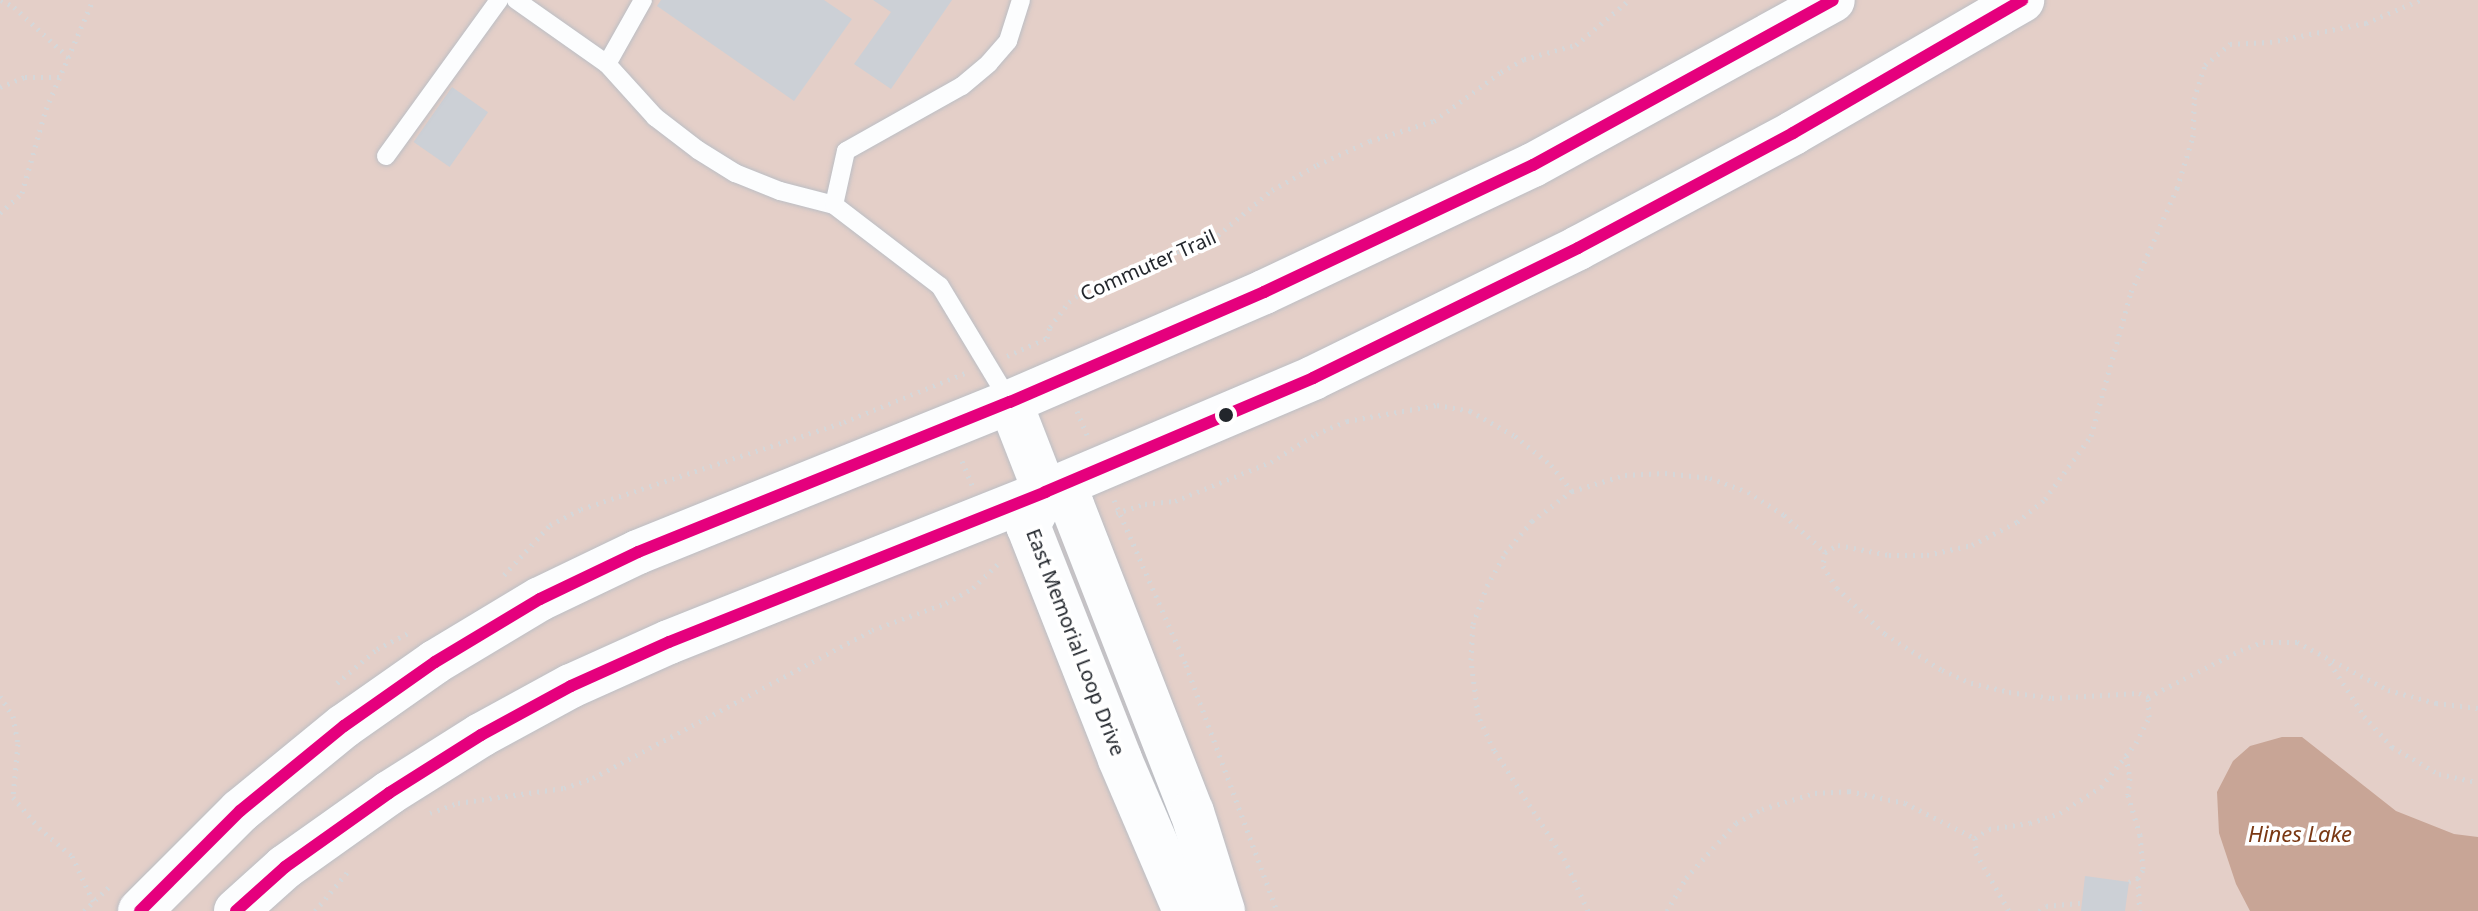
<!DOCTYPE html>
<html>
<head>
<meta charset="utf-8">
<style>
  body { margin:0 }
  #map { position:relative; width:2478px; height:911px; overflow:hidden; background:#eef2f8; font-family:"Noto Sans",sans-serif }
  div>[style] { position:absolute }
  .green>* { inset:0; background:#e4cfc8; transform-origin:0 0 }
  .water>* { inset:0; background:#c8a596 }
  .building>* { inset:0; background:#ccd0d6; transform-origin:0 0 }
  .path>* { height:5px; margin-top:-2.5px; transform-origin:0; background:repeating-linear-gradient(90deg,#d5d7d9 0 2px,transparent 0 8px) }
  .roads { filter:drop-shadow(0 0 2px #bbbec4) drop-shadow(0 0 2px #bbbec4) }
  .lane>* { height:18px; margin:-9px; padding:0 9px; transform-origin:9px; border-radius:9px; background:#fcfdfe }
  .secondary>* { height:44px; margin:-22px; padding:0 22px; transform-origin:22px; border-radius:22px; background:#fcfdfe }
  .primary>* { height:44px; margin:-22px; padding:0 22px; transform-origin:22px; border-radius:22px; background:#fcfdfe }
  .bus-1>* { height:12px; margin:-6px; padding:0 6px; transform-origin:6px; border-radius:6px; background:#e5007d }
  .dots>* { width:22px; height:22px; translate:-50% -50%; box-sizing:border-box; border:4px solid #fff; border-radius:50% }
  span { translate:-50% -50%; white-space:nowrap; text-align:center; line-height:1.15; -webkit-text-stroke:7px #fff; paint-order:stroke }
  .street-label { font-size:20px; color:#22262c }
  .water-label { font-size:22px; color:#7a3813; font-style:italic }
</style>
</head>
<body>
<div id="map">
  <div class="green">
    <div style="left:0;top:0;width:2478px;height:911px"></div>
  </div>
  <div class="water">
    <div style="clip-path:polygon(2282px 737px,2302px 737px,2396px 811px,2454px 834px,2478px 837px,2478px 911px,2250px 911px,2236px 884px,2219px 833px,2217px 792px,2233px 761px,2250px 746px)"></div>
  </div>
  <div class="building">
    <div style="clip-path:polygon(661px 0,824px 0,852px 19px,794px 101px,657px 6px)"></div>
    <div style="clip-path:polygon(873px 0,952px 0,891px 89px,854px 64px,891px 12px)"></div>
    <div style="left:452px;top:87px;width:44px;height:67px;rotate:35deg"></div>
    <div style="clip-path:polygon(2085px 876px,2129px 882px,2125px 911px,2081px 911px)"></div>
  </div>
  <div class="path">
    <div style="left:1px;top:0;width:15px;rotate:28deg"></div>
    <div style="left:14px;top:7px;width:75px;rotate:42.8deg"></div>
    <div style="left:0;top:87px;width:27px;rotate:-22deg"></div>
    <div style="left:25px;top:77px;width:35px"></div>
    <div style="left:0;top:213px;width:30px;rotate:-42deg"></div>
    <div style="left:22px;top:193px;width:87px;rotate:-74.1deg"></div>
    <div style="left:46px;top:109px;width:119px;rotate:-66.7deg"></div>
    <div style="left:1007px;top:356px;width:44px;rotate:-24.2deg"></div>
    <div style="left:1047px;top:338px;width:11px;rotate:-75deg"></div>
    <div style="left:1050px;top:327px;width:31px;rotate:-53deg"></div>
    <div style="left:1069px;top:302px;width:24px;rotate:-36deg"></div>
    <div style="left:1088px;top:288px;width:140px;rotate:-22.2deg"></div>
    <div style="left:1218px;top:235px;width:70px;rotate:-39.8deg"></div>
    <div style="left:1272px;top:190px;width:51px;rotate:-29.1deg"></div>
    <div style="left:1317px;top:165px;width:58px;rotate:-24.4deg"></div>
    <div style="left:1370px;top:141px;width:67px;rotate:-17.4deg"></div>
    <div style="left:1434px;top:121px;width:83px;rotate:-36.2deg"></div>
    <div style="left:1501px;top:72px;width:26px;rotate:-29deg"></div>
    <div style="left:1524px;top:59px;width:54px;rotate:-15.1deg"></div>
    <div style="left:1576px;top:45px;width:70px;rotate:-40.3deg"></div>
    <div style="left:1077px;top:411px;width:26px;rotate:67deg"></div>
    <div style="left:962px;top:461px;width:26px;rotate:67deg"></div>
    <div style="left:1114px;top:500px;width:180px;rotate:66.4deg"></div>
    <div style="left:1186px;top:665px;width:262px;rotate:69.7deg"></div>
    <div style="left:1116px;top:513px;width:30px;rotate:-17deg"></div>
    <div style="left:1145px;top:504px;width:30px;rotate:-6deg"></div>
    <div style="left:1175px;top:501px;width:104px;rotate:-22.1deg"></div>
    <div style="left:1271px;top:462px;width:53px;rotate:-31.9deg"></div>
    <div style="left:1316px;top:434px;width:34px;rotate:-23deg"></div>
    <div style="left:1347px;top:421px;width:91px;rotate:-10.1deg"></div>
    <div style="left:1437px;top:405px;width:34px;rotate:10deg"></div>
    <div style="left:1470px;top:411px;width:51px;rotate:29.1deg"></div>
    <div style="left:1515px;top:436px;width:46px;rotate:38.9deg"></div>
    <div style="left:1551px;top:465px;width:33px;rotate:51deg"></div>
    <div style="left:1825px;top:552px;width:14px;rotate:98deg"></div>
    <div style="left:1823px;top:566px;width:26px;rotate:58deg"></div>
    <div style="left:1837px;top:588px;width:66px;rotate:43.8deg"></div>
    <div style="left:1885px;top:634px;width:67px;rotate:32.3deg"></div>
    <div style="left:1942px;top:670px;width:32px;rotate:24deg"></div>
    <div style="left:1971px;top:683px;width:39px;rotate:13deg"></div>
    <div style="left:2009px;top:692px;width:43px;rotate:7.9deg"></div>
    <div style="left:2052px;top:698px;width:87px;rotate:-3.3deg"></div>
    <div style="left:2139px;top:693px;width:10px;rotate:24deg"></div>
    <div style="left:2148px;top:697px;width:104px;rotate:-26.8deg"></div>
    <div style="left:2241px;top:650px;width:23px;rotate:-20deg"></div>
    <div style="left:2263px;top:642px;width:34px"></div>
    <div style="left:2297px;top:642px;width:103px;rotate:27.8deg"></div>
    <div style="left:2388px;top:690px;width:50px;rotate:15.2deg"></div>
    <div style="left:2436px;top:703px;width:42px;rotate:6.8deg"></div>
    <div style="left:504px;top:575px;width:68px;rotate:-47.4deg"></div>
    <div style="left:550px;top:525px;width:35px;rotate:-27deg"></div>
    <div style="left:581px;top:509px;width:277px;rotate:-18.3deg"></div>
    <div style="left:844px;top:422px;width:134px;rotate:-22deg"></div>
    <div style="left:2330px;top:663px;width:63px;rotate:57.3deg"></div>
    <div style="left:2364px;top:716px;width:42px;rotate:47.9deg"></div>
    <div style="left:2392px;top:747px;width:54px;rotate:29.9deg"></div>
    <div style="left:2439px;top:774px;width:40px;rotate:12deg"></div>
    <div style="left:337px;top:683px;width:52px;rotate:-40.4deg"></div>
    <div style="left:377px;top:649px;width:34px;rotate:-27deg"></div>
    <div style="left:0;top:696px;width:24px;rotate:57deg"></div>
    <div style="left:13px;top:716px;width:28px;rotate:80deg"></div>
    <div style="left:18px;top:744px;width:53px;rotate:95.4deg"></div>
    <div style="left:13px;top:797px;width:40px;rotate:50deg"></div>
    <div style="left:39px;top:828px;width:43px;rotate:40.3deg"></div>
    <div style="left:72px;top:856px;width:50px;rotate:65deg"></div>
    <div style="left:2126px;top:756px;width:22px;rotate:80deg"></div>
    <div style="left:2130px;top:778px;width:17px;rotate:97deg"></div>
    <div style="left:2128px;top:795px;width:42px;rotate:73.3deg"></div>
    <div style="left:2140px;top:835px;width:35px;rotate:85deg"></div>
    <div style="left:2143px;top:870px;width:9px;rotate:122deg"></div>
    <div style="left:2138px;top:878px;width:10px;rotate:156deg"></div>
    <div style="left:430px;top:813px;width:30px;rotate:-20deg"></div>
    <div style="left:458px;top:803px;width:107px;rotate:-8.1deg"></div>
    <div style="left:564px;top:788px;width:31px;rotate:-19deg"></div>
    <div style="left:593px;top:778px;width:316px;rotate:-27.9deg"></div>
    <div style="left:872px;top:630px;width:79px;rotate:-20deg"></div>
    <div style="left:946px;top:603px;width:31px;rotate:-29deg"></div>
    <div style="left:973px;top:588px;width:40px;rotate:-44deg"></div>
    <div style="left:1975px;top:838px;width:17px;rotate:-33deg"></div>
    <div style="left:1989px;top:829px;width:41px;rotate:-8.3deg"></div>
    <div style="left:2030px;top:823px;width:32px;rotate:-18deg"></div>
    <div style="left:2060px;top:813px;width:49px;rotate:-32.4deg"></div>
    <div style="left:2101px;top:787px;width:56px;rotate:-51.5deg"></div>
    <div style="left:2136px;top:743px;width:29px;rotate:-63deg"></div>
    <div style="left:2149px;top:717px;width:20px;rotate:-93deg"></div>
    <div style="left:2138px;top:878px;width:33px;rotate:87deg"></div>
    <div style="left:84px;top:911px;width:39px;rotate:-44deg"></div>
    <div style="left:315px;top:911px;width:55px;rotate:-50.2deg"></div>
    <div style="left:1588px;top:911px;width:56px;rotate:-114.3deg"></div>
    <div style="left:1565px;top:860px;width:131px;rotate:-122.8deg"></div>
    <div style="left:1494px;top:750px;width:38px;rotate:-115deg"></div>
    <div style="left:1478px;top:715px;width:55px;rotate:-97.3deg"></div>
    <div style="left:1471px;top:660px;width:36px;rotate:-87deg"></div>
    <div style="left:1473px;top:624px;width:40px;rotate:-69.8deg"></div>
    <div style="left:1487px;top:586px;width:38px;rotate:-61deg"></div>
    <div style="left:1505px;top:553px;width:42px;rotate:-49.8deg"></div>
    <div style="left:1532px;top:521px;width:50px;rotate:-36.9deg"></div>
    <div style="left:1572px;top:491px;width:55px;rotate:-16.8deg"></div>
    <div style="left:1625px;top:475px;width:40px;rotate:-2.9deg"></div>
    <div style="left:1665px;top:473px;width:45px;rotate:6.3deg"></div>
    <div style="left:1710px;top:478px;width:40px;rotate:20.2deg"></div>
    <div style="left:1748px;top:492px;width:43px;rotate:32.6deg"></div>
    <div style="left:1784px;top:515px;width:55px;rotate:42.1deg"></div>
    <div style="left:1825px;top:552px;width:15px;rotate:-28deg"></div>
    <div style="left:1838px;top:545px;width:52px;rotate:11.1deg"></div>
    <div style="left:1889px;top:555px;width:38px"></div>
    <div style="left:1927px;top:555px;width:46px;rotate:-12.5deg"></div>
    <div style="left:1972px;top:545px;width:51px;rotate:-27.1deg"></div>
    <div style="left:2017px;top:522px;width:36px;rotate:-39deg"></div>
    <div style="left:2045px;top:499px;width:78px;rotate:-53.9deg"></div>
    <div style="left:2091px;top:436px;width:149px;rotate:-74.5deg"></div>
    <div style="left:2131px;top:292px;width:114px;rotate:-66.1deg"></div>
    <div style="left:2177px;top:188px;width:53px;rotate:-72.6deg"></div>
    <div style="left:2193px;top:137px;width:38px;rotate:-88deg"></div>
    <div style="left:2194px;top:99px;width:36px;rotate:-72deg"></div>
    <div style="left:2205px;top:65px;width:33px;rotate:-40deg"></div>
    <div style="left:2230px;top:44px;width:40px;rotate:-2.9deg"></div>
    <div style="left:2270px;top:42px;width:98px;rotate:-11.2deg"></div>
    <div style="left:2366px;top:23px;width:59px;rotate:-23.1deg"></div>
    <div style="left:1667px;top:911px;width:38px;rotate:-60deg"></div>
    <div style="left:1686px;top:878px;width:74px;rotate:-47.7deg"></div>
    <div style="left:1736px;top:823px;width:30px;rotate:-28deg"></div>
    <div style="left:1762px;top:809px;width:55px;rotate:-16.8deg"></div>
    <div style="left:1815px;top:793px;width:34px;rotate:-3deg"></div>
    <div style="left:1849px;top:791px;width:57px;rotate:12.1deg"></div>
    <div style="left:1905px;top:803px;width:78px;rotate:26.6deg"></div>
    <div style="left:1975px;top:838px;width:15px;rotate:86deg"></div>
    <div style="left:1976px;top:853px;width:67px;rotate:60.4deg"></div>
    <div style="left:2039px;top:911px;width:9px;rotate:-36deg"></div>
    <div style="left:2046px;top:906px;width:36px;rotate:-5deg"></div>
  </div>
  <div class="roads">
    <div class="lane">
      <div style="left:516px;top:0;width:111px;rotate:35.1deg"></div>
      <div style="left:607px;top:64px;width:72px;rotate:47.8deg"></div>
      <div style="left:655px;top:117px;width:54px;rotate:37.5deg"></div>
      <div style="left:698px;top:150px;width:44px;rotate:31.9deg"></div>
      <div style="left:735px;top:173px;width:48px;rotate:21.8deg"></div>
      <div style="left:780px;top:191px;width:56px;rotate:14.5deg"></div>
      <div style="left:834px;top:205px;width:133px;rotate:37.4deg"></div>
      <div style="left:940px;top:286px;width:135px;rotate:58.9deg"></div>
      <div style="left:607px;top:64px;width:73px;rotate:-60.6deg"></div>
      <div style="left:386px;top:156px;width:193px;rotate:-54.1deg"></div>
      <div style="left:834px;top:205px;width:55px;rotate:-77.5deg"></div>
      <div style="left:846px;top:151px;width:133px;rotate:-29.3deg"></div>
      <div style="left:962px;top:86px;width:35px;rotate:-40deg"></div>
      <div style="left:989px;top:63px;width:29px;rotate:-49deg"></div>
      <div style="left:1008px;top:41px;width:43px;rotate:-72.4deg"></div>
    </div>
    <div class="secondary">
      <div style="left:1185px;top:911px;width:165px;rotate:-113.2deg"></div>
      <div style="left:1120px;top:759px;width:251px;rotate:-111.5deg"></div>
      <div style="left:1028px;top:526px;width:38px;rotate:-63deg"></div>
      <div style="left:1045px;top:492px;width:30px;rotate:26deg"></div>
      <div style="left:1072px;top:505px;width:330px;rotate:68.7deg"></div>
      <div style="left:1192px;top:812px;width:104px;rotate:72.6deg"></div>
    </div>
    <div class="primary">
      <div style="left:1010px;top:402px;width:97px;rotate:68.7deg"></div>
      <div style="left:140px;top:911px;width:141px;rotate:-45deg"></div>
      <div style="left:240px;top:811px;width:134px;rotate:-39.3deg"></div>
      <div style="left:344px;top:726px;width:111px;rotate:-35.1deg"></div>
      <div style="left:435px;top:662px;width:122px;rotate:-31deg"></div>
      <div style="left:540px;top:599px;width:109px;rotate:-25.6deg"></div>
      <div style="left:638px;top:552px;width:401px;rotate:-22deg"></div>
      <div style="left:1010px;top:402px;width:277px;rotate:-23.4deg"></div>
      <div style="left:1264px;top:292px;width:297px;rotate:-25.3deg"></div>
      <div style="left:1533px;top:165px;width:342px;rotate:-28.8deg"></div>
      <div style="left:236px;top:911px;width:66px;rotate:-41.9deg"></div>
      <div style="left:285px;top:867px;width:128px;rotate:-35.4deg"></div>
      <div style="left:389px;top:793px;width:109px;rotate:-32.2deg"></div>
      <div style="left:481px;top:735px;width:102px;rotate:-28.6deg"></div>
      <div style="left:571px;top:686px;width:107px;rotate:-24.2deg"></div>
      <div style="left:669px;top:642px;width:405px;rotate:-21.7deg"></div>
      <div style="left:1045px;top:492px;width:291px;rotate:-23deg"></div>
      <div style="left:1313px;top:378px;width:295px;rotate:-26.1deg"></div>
      <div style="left:1578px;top:248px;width:244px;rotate:-28.1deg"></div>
      <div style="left:1793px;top:133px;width:265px;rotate:-30.1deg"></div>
    </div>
  </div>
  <div class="bus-1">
    <div style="left:140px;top:911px;width:141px;rotate:-45deg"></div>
    <div style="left:240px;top:811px;width:134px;rotate:-39.3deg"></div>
    <div style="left:344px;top:726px;width:111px;rotate:-35.1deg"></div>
    <div style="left:435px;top:662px;width:122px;rotate:-31deg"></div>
    <div style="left:540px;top:599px;width:109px;rotate:-25.6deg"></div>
    <div style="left:638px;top:552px;width:401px;rotate:-22deg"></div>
    <div style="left:1010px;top:402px;width:277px;rotate:-23.4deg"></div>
    <div style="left:1264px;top:292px;width:297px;rotate:-25.3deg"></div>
    <div style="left:1533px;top:165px;width:342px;rotate:-28.8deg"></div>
    <div style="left:236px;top:911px;width:66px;rotate:-41.9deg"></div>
    <div style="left:285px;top:867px;width:128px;rotate:-35.4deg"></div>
    <div style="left:389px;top:793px;width:109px;rotate:-32.2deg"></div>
    <div style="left:481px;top:735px;width:102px;rotate:-28.6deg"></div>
    <div style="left:571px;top:686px;width:107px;rotate:-24.2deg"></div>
    <div style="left:669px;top:642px;width:405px;rotate:-21.7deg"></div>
    <div style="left:1045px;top:492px;width:291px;rotate:-23deg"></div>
    <div style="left:1313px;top:378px;width:295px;rotate:-26.1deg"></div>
    <div style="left:1578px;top:248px;width:244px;rotate:-28.1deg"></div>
    <div style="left:1793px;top:133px;width:265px;rotate:-30.1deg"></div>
  </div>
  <div class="dots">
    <div style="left:1226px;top:415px;background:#22262c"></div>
  </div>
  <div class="street-label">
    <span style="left:1148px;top:265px;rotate:-24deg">Commuter Trail</span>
    <span style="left:1076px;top:642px;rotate:69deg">East Memorial Loop Drive</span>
  </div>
  <div class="water-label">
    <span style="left:2300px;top:834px">Hines Lake</span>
  </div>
</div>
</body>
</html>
